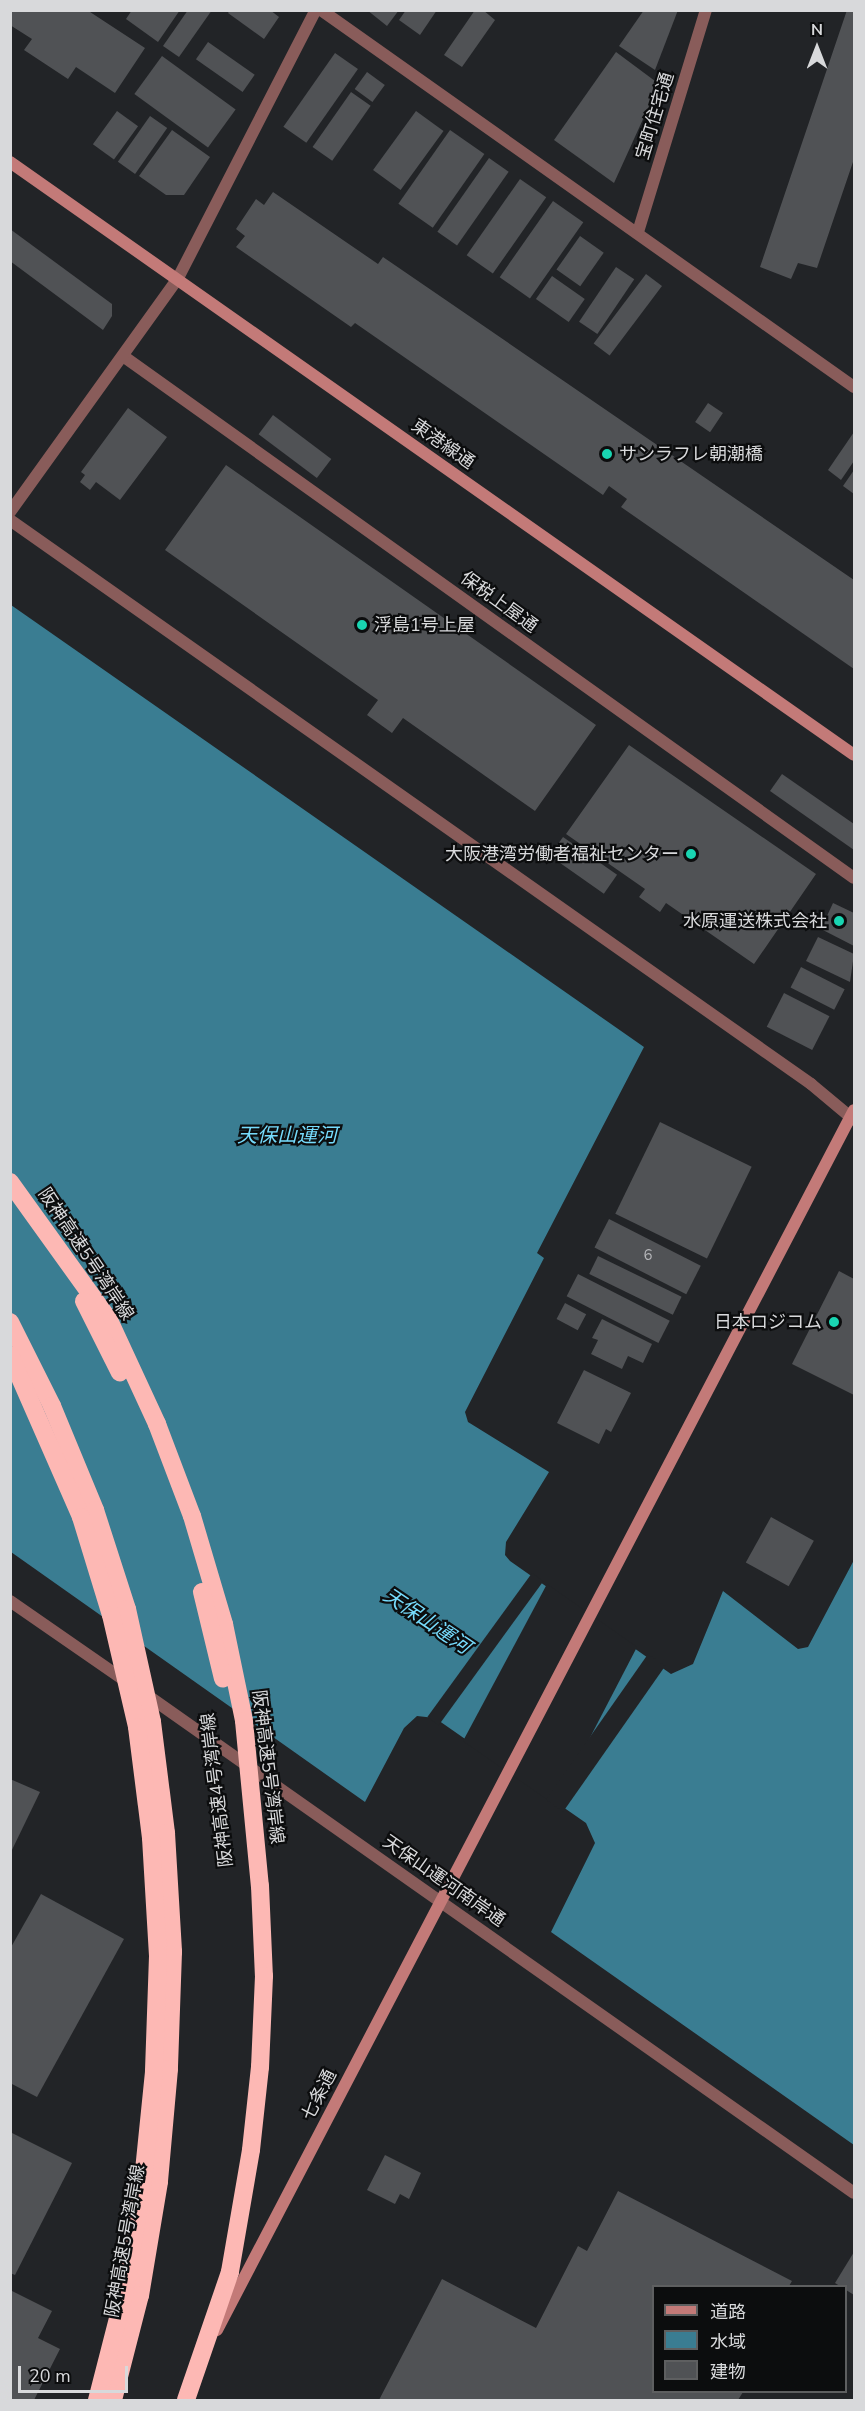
<!DOCTYPE html>
<html>
<head>
<meta charset="utf-8">
<style>
  body { margin:0 }
  #map { position:relative; width:865px; height:2411px; overflow:hidden; background:#222427; font-family:"Nunito Sans","Noto Sans JP",sans-serif }
  div>[style] { position:absolute }
  .water>* { inset:0; background:#3a7d92 }
  .pier>* { inset:0; background:#222427; transform-origin:0 0 }
  .building>* { inset:0; background:#505255; transform-origin:0 0 }
  .street>* { height:12px; margin:-6px; padding:0 6px; transform-origin:6px; border-radius:6px; background:#895c5a }
  .secondary>* { height:12px; margin:-6px; padding:0 6px; transform-origin:6px; border-radius:6px; background:#c37a78 }
  .highway-bridge>* { height:18px; margin:-9px; padding:0 9px; transform-origin:9px; border-radius:9px; background:#fdb8b4 }
  .dots>* { width:16px; height:16px; translate:-50% -50%; box-sizing:border-box; border:3px solid #0c0d0e; border-radius:50% }
  span { translate:-50% -50%; white-space:nowrap; text-align:center; line-height:1.15; -webkit-text-stroke:4.5px #0c0d0e; paint-order:stroke }
  .number-label { font-size:15px; color:#b6b7ba }
  .number-label span { -webkit-text-stroke-width:0 }
  .street-label { font-size:18px; color:#d8d9db }
  .poi-label { font-size:18px; color:#d8d9db }
  .left { translate:0 -50%; text-align:left }
  .right { translate:-100% -50%; text-align:right }
  .water-label { font-size:20px; color:#76dbfc; font-style:italic }
  .frame { position:absolute; inset:0; border:12px solid #d8d9db; pointer-events:none }
  .legend { position:absolute; left:652px; top:2285px; width:195px; height:108px; box-sizing:border-box; background:#0c0d0e; border:2px solid #5e5f60; margin:0; padding:8px 10px; list-style:none; font-size:18px; color:#d8d9db }
  .legend li { display:flex; align-items:center; gap:12px; height:30px }
  .legend b { width:30px; border:2px solid #5e5f60 }
  .north { position:absolute; left:787px; top:18px; width:60px; height:60px; -webkit-text-stroke:4px #0c0d0e; paint-order:stroke; rotate:0deg; font-size:16px; font-weight:700; line-height:24px; text-align:center; color:#d8d9db }
  .north::after { content:''; display:block; margin:auto; width:21px; height:27px; background:#d8d9db; clip-path:polygon(50% 0,100% 100%,50% 72%,0 100%) }
  .scale { position:absolute; left:18px; top:2366px; width:110px; height:27px; box-sizing:border-box; border:3px solid #d8d9db; border-top:0; padding-left:8px; font-size:18px; line-height:21px; white-space:nowrap; color:#d8d9db; -webkit-text-stroke:4px #0c0d0e; paint-order:stroke }
</style>
</head>
<body>
<div id="map">
  <div class="water">
    <div style="clip-path:polygon(11px 605px,644px 1047px,537px 1253px,544px 1258px,465px 1412px,468px 1422px,549px 1472px,506px 1542px,505px 1555px,510px 1561px,671px 1674px,693px 1664px,723px 1591px,798px 1649px,808px 1647px,854px 1560px,854px 2145px,551px 1932px,595px 1843px,586px 1823px,435px 1718px,417px 1716px,404px 1728px,365px 1802px,11px 1552px)"></div>
  </div>
  <div class="pier">
    <div style="left:532px;top:1573px;width:14px;height:178px;rotate:36deg"></div>
    <div style="clip-path:polygon(547px 1584px,637px 1647px,555px 1805px,463px 1741px)"></div>
    <div style="left:648px;top:1654px;width:21px;height:178px;rotate:35deg"></div>
  </div>
  <div class="building">
    <div style="clip-path:polygon(10px 10px,87px 10px,145px 48px,115px 93px,76px 67px,68px 79px,24px 50px,32px 39px,10px 25px)"></div>
    <div style="clip-path:polygon(132px 10px,180px 10px,158px 42px,126px 19px)"></div>
    <div style="clip-path:polygon(188px 10px,212px 10px,179px 57px,163px 46px)"></div>
    <div style="clip-path:polygon(230px 10px,270px 10px,279px 17px,264px 39px,228px 13px)"></div>
    <div style="clip-path:polygon(367px 10px,399px 10px,387px 26px)"></div>
    <div style="clip-path:polygon(406px 10px,437px 10px,420px 35px,399px 20px)"></div>
    <div style="clip-path:polygon(475px 10px,483px 10px,495px 20px,462px 67px,444px 55px)"></div>
    <div style="clip-path:polygon(644px 10px,678px 10px,655px 70px,619px 46px)"></div>
    <div style="clip-path:polygon(847px 10px,854px 10px,854px 159px,817px 268px,798px 263px,791px 279px,760px 267px)"></div>
    <div style="left:208px;top:42px;width:57px;height:21px;rotate:35deg"></div>
    <div style="clip-path:polygon(616px 52px,659px 84px,614px 183px,554px 140px)"></div>
    <div style="left:335px;top:53px;width:28px;height:90px;rotate:35deg"></div>
    <div style="left:162px;top:56px;width:91px;height:47px;rotate:36deg"></div>
    <div style="left:367px;top:72px;width:22px;height:21px;rotate:36deg"></div>
    <div style="left:351px;top:92px;width:24px;height:67px;rotate:35deg"></div>
    <div style="left:117px;top:111px;width:26px;height:41px;rotate:36deg"></div>
    <div style="left:416px;top:111px;width:34px;height:73px;rotate:36deg"></div>
    <div style="left:150px;top:116px;width:21px;height:56px;rotate:35deg"></div>
    <div style="clip-path:polygon(172px 130px,210px 157px,184px 195px,166px 195px,139px 176px)"></div>
    <div style="left:450px;top:130px;width:42px;height:90px;rotate:35deg"></div>
    <div style="left:489px;top:158px;width:24px;height:90px;rotate:35deg"></div>
    <div style="left:520px;top:179px;width:32px;height:93px;rotate:35deg"></div>
    <div style="clip-path:polygon(273px 192px,378px 264px,383px 257px,854px 580px,854px 669px,621px 507px,627px 499px,609px 486px,603px 495px,355px 323px,351px 327px,236px 247px,245px 236px,236px 229px,256px 199px,264px 205px)"></div>
    <div style="left:553px;top:201px;width:37px;height:93px;rotate:35deg"></div>
    <div style="clip-path:polygon(10px 229px,112px 304px,112px 316px,103px 330px,10px 261px)"></div>
    <div style="left:580px;top:236px;width:29px;height:41px;rotate:35deg"></div>
    <div style="left:616px;top:267px;width:22px;height:66px;rotate:34deg"></div>
    <div style="left:646px;top:274px;width:20px;height:87px;rotate:37deg"></div>
    <div style="left:552px;top:276px;width:40px;height:28px;rotate:35deg"></div>
    <div style="left:708px;top:403px;width:18px;height:23px;rotate:34deg"></div>
    <div style="clip-path:polygon(128px 408px,167px 437px,120px 500px,96px 482px,90px 490px,80px 482px,85px 475px,81px 472px)"></div>
    <div style="left:273px;top:415px;width:73px;height:24px;rotate:37deg"></div>
    <div style="clip-path:polygon(854px 432px,854px 461px,841px 480px,828px 470px)"></div>
    <div style="clip-path:polygon(226px 465px,596px 725px,535px 811px,403px 718px,392px 733px,367px 715px,378px 700px,165px 550px)"></div>
    <div style="clip-path:polygon(854px 470px,854px 494px,843px 486px)"></div>
    <div style="clip-path:polygon(629px 745px,816px 874px,754px 964px,666px 903px,660px 912px,639px 897px,645px 889px,566px 834px)"></div>
    <div style="clip-path:polygon(782px 774px,854px 824px,854px 850px,770px 791px)"></div>
    <div style="left:563px;top:837px;width:66px;height:23px;rotate:35deg"></div>
    <div style="clip-path:polygon(833px 903px,854px 913px,854px 946px,821px 929px)"></div>
    <div style="clip-path:polygon(818px 937px,854px 954px,850px 982px,806px 961px)"></div>
    <div style="left:801px;top:967px;width:49px;height:23px;rotate:27deg"></div>
    <div style="left:784px;top:993px;width:51px;height:38px;rotate:27deg"></div>
    <div style="left:660px;top:1122px;width:102px;height:102px;rotate:26deg"></div>
    <div style="left:609px;top:1219px;width:103px;height:32px;rotate:27deg"></div>
    <div style="left:598px;top:1256px;width:93px;height:20px;rotate:26deg"></div>
    <div style="clip-path:polygon(839px 1271px,854px 1279px,854px 1395px,792px 1364px)"></div>
    <div style="left:578px;top:1274px;width:103px;height:25px;rotate:27deg"></div>
    <div style="left:565px;top:1303px;width:24px;height:18px;rotate:28deg"></div>
    <div style="clip-path:polygon(602px 1319px,652px 1344px,643px 1363px,628px 1356px,622px 1369px,591px 1354px,598px 1340px,592px 1338px)"></div>
    <div style="clip-path:polygon(584px 1370px,631px 1393px,611px 1432px,606px 1429px,599px 1444px,557px 1423px)"></div>
    <div style="left:771px;top:1517px;width:49px;height:52px;rotate:29deg"></div>
    <div style="clip-path:polygon(10px 1779px,40px 1792px,10px 1854px)"></div>
    <div style="clip-path:polygon(41px 1894px,124px 1939px,37px 2097px,10px 2083px,10px 1949px)"></div>
    <div style="clip-path:polygon(10px 2132px,72px 2163px,15px 2275px,10px 2273px)"></div>
    <div style="clip-path:polygon(385px 2155px,421px 2173px,409px 2199px,400px 2194px,395px 2204px,367px 2190px)"></div>
    <div style="clip-path:polygon(618px 2191px,792px 2281px,789px 2286px,654px 2286px,654px 2392px,743px 2392px,738px 2400px,379px 2400px,442px 2279px,536px 2328px,578px 2246px,587px 2251px)"></div>
    <div style="clip-path:polygon(854px 2252px,854px 2295px,835px 2283px)"></div>
    <div style="clip-path:polygon(10px 2290px,52px 2311px,38px 2338px,60px 2349px,34px 2400px,10px 2400px)"></div>
  </div>
  <div class="street">
    <div style="left:321px;top:10px;width:653px;rotate:35.27deg"></div>
    <div style="left:638px;top:232px;width:232px;rotate:-73deg"></div>
    <div style="left:123px;top:356px;width:898px;rotate:35.53deg"></div>
    <div style="left:10px;top:512px;width:286px;rotate:-54.3deg"></div>
    <div style="left:177px;top:280px;width:304px;rotate:-62.8deg"></div>
    <div style="left:10px;top:520px;width:980px;rotate:35.15deg"></div>
    <div style="left:811px;top:1084px;width:56px;rotate:39.9deg"></div>
    <div style="left:10px;top:1601px;width:142px;rotate:34.7deg"></div>
    <div style="left:144px;top:1693px;width:868px;rotate:35.15deg"></div>
  </div>
  <div class="secondary">
    <div style="left:10px;top:162px;width:1031px;rotate:35.09deg"></div>
    <div style="left:217px;top:2330px;width:1376px;rotate:-62.43deg"></div>
  </div>
  <div class="highway-bridge">
    <div style="left:10px;top:1182px;width:170px;rotate:54.3deg"></div>
    <div style="left:109px;top:1320px;width:115px;rotate:65.2deg"></div>
    <div style="left:157px;top:1424px;width:98px;rotate:69.2deg"></div>
    <div style="left:192px;top:1516px;width:113px;rotate:73.5deg"></div>
    <div style="left:224px;top:1624px;width:99px;rotate:78.3deg"></div>
    <div style="left:244px;top:1721px;width:166px;rotate:84.5deg"></div>
    <div style="left:260px;top:1886px;width:90px;rotate:87.5deg"></div>
    <div style="left:264px;top:1976px;width:91px;rotate:92.5deg"></div>
    <div style="left:260px;top:2067px;width:83px;rotate:96.2deg"></div>
    <div style="left:251px;top:2150px;width:124px;rotate:99.8deg"></div>
    <div style="left:230px;top:2272px;width:135px;rotate:109deg"></div>
    <div style="left:84px;top:1301px;width:80px;rotate:63.4deg"></div>
    <div style="left:10px;top:1322px;width:94px;rotate:63.4deg"></div>
    <div style="left:52px;top:1406px;width:113px;rotate:67.5deg"></div>
    <div style="left:95px;top:1510px;width:104px;rotate:72.1deg"></div>
    <div style="left:127px;top:1609px;width:116px;rotate:77.5deg"></div>
    <div style="left:152px;top:1722px;width:112px;rotate:82.8deg"></div>
    <div style="left:166px;top:1833px;width:119px;rotate:86.6deg"></div>
    <div style="left:173px;top:1952px;width:117px;rotate:92deg"></div>
    <div style="left:169px;top:2069px;width:113px;rotate:95.1deg"></div>
    <div style="left:159px;top:2182px;width:115px;rotate:99.5deg"></div>
    <div style="left:140px;top:2295px;width:108px;rotate:104.4deg"></div>
    <div style="left:10px;top:1355px;width:177px;rotate:66.3deg"></div>
    <div style="left:81px;top:1517px;width:102px;rotate:73deg"></div>
    <div style="left:111px;top:1615px;width:115px;rotate:76.9deg"></div>
    <div style="left:137px;top:1727px;width:112px;rotate:82.8deg"></div>
    <div style="left:151px;top:1838px;width:118px;rotate:86.6deg"></div>
    <div style="left:158px;top:1956px;width:116px;rotate:92deg"></div>
    <div style="left:154px;top:2072px;width:109px;rotate:95.8deg"></div>
    <div style="left:143px;top:2180px;width:112px;rotate:99.2deg"></div>
    <div style="left:125px;top:2291px;width:113px;rotate:104.4deg"></div>
    <div style="left:202px;top:1592px;width:89px;rotate:76.4deg"></div>
  </div>
  <div class="dots">
    <div style="left:607px;top:454px;background:#19d5b2"></div>
    <div style="left:362px;top:625px;background:#19d5b2"></div>
    <div style="left:691px;top:854px;background:#19d5b2"></div>
    <div style="left:839px;top:921px;background:#19d5b2"></div>
    <div style="left:834px;top:1322px;background:#19d5b2"></div>
  </div>
  <div class="number-label">
    <span style="left:648px;top:1256px">6</span>
  </div>
  <div class="street-label">
    <span style="left:655px;top:116px;rotate:-73deg">宝町住宅通</span>
    <span style="left:443px;top:444px;rotate:35deg">東港線通</span>
    <span style="left:499px;top:602px;rotate:36deg">保税上屋通</span>
    <span style="left:86px;top:1254px;rotate:56deg">阪神高速5号湾岸線</span>
    <span style="left:268px;top:1767px;rotate:83deg">阪神高速5号湾岸線</span>
    <span style="left:217px;top:1790px;rotate:-97deg">阪神高速4号湾岸線</span>
    <span style="left:444px;top:1881px;rotate:35deg">天保山運河南岸通</span>
    <span style="left:319px;top:2095px;rotate:-63deg">七条通</span>
    <span style="left:125px;top:2241px;rotate:-80deg">阪神高速5号湾岸線</span>
  </div>
  <div class="poi-label">
    <span class="left" style="left:619px;top:454px">サンラフレ朝潮橋</span>
    <span class="left" style="left:374px;top:625px">浮島1号上屋</span>
    <span class="right" style="left:679px;top:854px">大阪港湾労働者福祉センター</span>
    <span class="right" style="left:827px;top:921px">水原運送株式会社</span>
    <span class="right" style="left:822px;top:1322px">日本ロジコム</span>
  </div>
  <div class="water-label">
    <span style="left:287px;top:1135px">天保山運河</span>
    <span style="left:427px;top:1621px;rotate:34deg">天保山運河</span>
  </div>
  <div class="frame"></div>
  <ul class="legend">
  <li><b style="height:8px;background:#c37a78"></b>道路</li>
  <li><b style="height:16px;background:#3a7d92"></b>水域</li>
  <li><b style="height:16px;background:#505255"></b>建物</li>
  </ul>
  <div class="north">N</div>
  <div class="scale">20 m</div>
</div>
</body>
</html>
